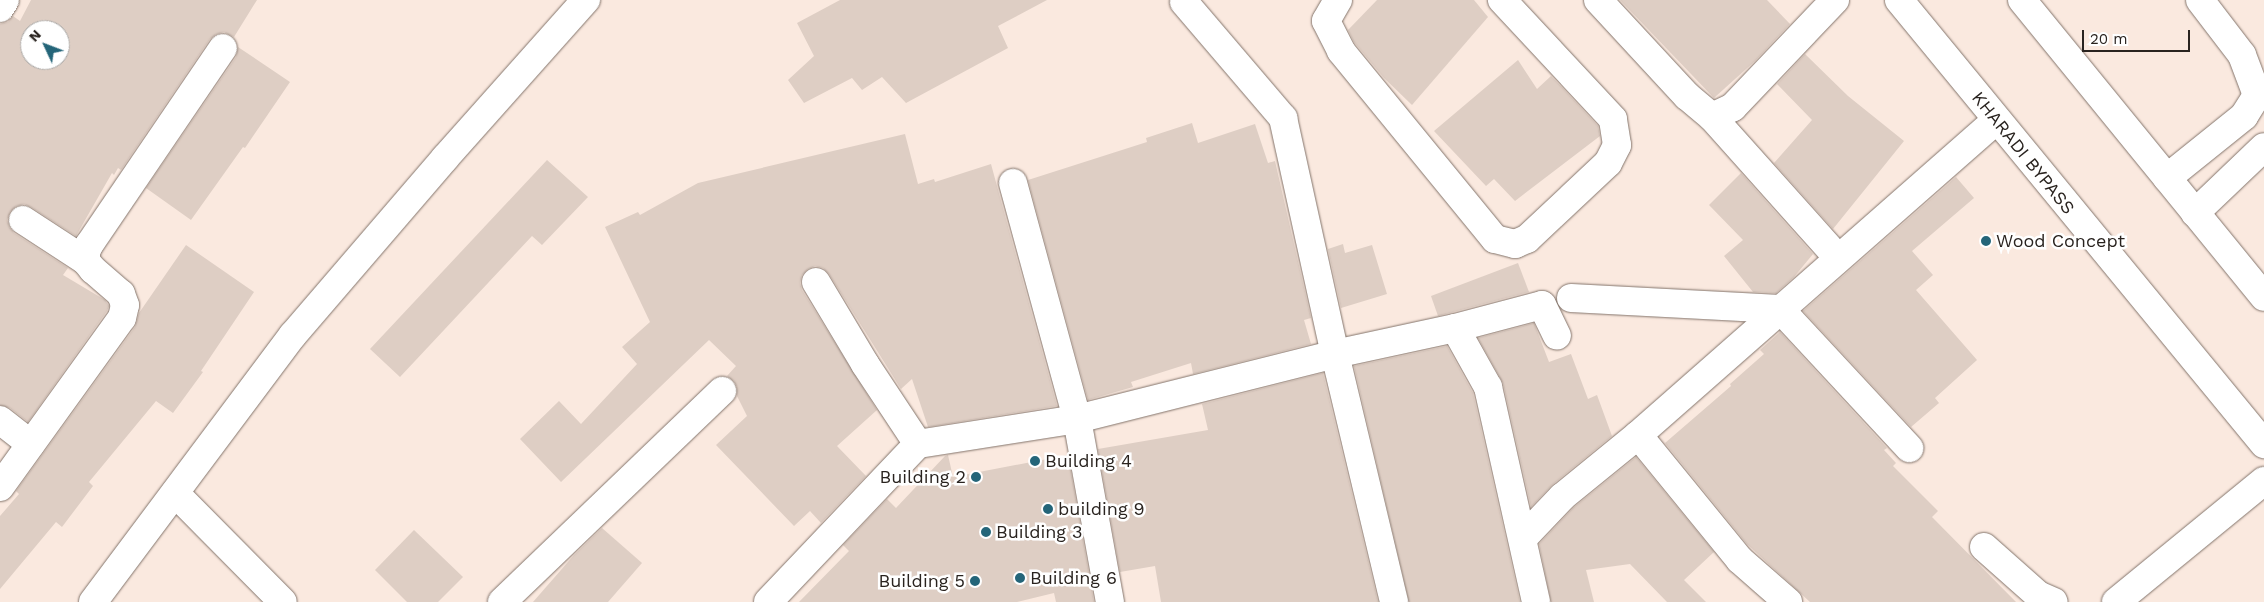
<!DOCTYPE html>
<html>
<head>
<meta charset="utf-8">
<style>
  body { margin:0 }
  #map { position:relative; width:2264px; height:602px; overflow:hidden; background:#fae9df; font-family:"Work Sans",sans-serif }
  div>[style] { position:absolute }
  .building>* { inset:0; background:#decec4 }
  .roads { filter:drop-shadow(0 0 1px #83746b) drop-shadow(0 0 1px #83746b) }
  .minor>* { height:28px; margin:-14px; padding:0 14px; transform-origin:14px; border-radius:14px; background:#fff }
  .highway>* { height:28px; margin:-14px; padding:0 14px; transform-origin:14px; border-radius:14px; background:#fff }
  .dots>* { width:14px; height:14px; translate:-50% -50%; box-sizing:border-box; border:2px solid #fff; border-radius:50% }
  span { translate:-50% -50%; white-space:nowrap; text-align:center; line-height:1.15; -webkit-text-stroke:5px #fff; paint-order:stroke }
  .street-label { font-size:18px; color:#29231f }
  .poi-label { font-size:18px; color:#29231f }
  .left { translate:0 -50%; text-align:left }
  .right { translate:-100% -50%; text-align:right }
  .north { position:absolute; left:20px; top:20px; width:50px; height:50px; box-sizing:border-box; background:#fff; border:1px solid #a9a7a5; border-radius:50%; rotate:313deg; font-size:14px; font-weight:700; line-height:20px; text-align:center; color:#29231f }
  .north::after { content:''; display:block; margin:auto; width:18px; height:22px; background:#246579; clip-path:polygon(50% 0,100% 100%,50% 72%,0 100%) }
  .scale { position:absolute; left:2082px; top:30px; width:108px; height:22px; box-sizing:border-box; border:2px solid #29231f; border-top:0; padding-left:6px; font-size:15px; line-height:18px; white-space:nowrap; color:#29231f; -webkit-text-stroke:4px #fff; paint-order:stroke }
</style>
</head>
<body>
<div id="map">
  <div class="building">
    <div style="clip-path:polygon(evenodd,31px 0,257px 0,234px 37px,224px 32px,216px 34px,210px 39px,121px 170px,118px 168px,114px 175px,112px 173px,76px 236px,31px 207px,24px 204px,16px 206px,10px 212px,7px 220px,9px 227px,14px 233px,68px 268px,63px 275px,105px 300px,109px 306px,107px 311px,28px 422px,10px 408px,0 405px,0 24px,8px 22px,13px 16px,20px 21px,31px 0,30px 30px,60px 30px,60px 60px,30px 60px,30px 30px)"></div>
    <div style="clip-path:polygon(840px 0,1047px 0,998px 26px,1008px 48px,906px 103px,882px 77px,862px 90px,852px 78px,804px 103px,788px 80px,814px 56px,797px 23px)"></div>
    <div style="clip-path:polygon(1377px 0,1474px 0,1488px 17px,1412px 105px,1384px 78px,1354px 42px,1348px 30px)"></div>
    <div style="clip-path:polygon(1620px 0,1767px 0,1790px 24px,1755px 61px,1714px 98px)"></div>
    <div style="clip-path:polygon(238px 47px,290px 82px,245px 148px,243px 147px,191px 220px,146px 188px,236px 57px)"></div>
    <div style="clip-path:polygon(1805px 54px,1848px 96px,1904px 141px,1833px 229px,1774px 163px,1812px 120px,1777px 84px)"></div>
    <div style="clip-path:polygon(1518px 60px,1537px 89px,1551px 76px,1556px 81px,1598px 126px,1600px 136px,1515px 201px,1494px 179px,1486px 186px,1434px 131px)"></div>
    <div style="clip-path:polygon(1192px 123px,1198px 143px,1255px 124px,1268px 163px,1275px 161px,1311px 318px,1304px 320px,1311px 344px,1193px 374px,1191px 363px,1131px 382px,1133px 387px,1088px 400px,1028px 180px,1147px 142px,1146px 138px)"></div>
    <div style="clip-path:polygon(905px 134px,918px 184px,934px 179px,935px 182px,991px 164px,1057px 406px,928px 427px,912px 379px,901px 389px,829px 274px,823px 268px,815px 266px,808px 269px,802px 275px,800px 283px,802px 290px,877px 410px,837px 446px,866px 476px,821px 523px,810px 511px,794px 526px,716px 445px,747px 416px,737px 396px,737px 387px,734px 381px,727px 376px,736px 366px,709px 340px,561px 482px,520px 439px,559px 401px,581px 424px,637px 364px,622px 347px,650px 322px,605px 227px,638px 212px,640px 215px,698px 183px)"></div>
    <div style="clip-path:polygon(547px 160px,588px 197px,542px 245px,532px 236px,400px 377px,370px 349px)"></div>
    <div style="clip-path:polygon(1741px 173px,1813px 254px,1794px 277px,1776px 293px,1753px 292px,1724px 256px,1743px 240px,1709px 205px)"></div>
    <div style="clip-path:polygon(1956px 177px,1974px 198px,1912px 251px,1933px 275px,1916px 290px,1977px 360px,1935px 398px,1939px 403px,1911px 427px,1803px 311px)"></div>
    <div style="clip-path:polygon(1343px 244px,1345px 253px,1372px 245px,1387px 294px,1341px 308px,1328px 249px)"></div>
    <div style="clip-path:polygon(186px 245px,254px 292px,201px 371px,203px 372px,173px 413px,156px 401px,89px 482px,93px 486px,62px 527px,56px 522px,0 589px,0 516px,19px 494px,16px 491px,135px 327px,139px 313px)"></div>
    <div style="clip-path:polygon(1518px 263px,1529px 292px,1438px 316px,1431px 296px)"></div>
    <div style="clip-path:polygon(1534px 323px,1549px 362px,1571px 354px,1588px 399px,1597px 395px,1612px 436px,1552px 485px,1531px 507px,1503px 383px,1478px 338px)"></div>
    <div style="clip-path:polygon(1780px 332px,1887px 448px,1884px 450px,1896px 463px,1893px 466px,1938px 511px,1932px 517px,2016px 602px,1810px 602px,1747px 544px,1665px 443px,1731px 386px,1730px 384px,1764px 354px,1760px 350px)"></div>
    <div style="clip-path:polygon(1447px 346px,1473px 393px,1520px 602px,1409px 602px,1354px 366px)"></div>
    <div style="clip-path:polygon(1323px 373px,1378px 602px,1161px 602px,1155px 566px,1120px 572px,1098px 449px,1208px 430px,1202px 404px)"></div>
    <div style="clip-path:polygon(948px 455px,953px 477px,1068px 455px,1094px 602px,1056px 602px,1054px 593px,1017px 602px,799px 602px,849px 551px,843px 545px,887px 499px,896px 508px,945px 456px)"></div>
    <div style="clip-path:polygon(1636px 457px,1714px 552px,1684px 580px,1706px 602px,1667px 602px,1630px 564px,1586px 570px,1594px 602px,1551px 602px,1539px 544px,1573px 508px)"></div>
    <div style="clip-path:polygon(602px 528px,642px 563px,608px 602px,533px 602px,574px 555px)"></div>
    <div style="clip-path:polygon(414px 530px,463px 577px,438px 602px,407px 602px,375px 570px)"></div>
  </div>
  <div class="roads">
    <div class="minor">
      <div style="left:1338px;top:0;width:24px;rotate:120deg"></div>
      <div style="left:1326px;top:21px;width:34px;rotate:63deg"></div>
      <div style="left:1341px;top:51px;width:243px;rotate:50.7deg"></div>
      <div style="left:1495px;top:239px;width:21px;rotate:14deg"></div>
      <div style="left:1515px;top:244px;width:13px;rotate:-23deg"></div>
      <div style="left:1527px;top:239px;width:111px;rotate:-43.2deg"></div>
      <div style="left:1608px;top:163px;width:20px;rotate:-63deg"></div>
      <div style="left:1617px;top:145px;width:26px;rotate:-99deg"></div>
      <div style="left:1613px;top:119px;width:163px;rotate:-133deg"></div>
      <div style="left:1598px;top:0;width:131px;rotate:47.2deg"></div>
      <div style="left:1687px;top:96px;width:33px;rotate:40deg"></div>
      <div style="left:1712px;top:117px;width:23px;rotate:-25deg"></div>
      <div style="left:1733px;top:107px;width:148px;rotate:-46.4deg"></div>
      <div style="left:1184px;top:2px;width:153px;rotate:49.5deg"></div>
      <div style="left:1283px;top:118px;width:242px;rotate:77.6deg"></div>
      <div style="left:1335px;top:354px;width:255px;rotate:76.6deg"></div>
      <div style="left:0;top:8px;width:9px;rotate:-58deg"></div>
      <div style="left:1712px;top:117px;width:189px;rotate:48.2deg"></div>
      <div style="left:2167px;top:178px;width:99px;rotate:-38.8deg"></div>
      <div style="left:2244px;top:116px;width:25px;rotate:-58deg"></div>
      <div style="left:2257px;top:95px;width:43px;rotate:-110.6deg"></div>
      <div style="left:2242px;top:55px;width:69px;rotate:-127.4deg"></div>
      <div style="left:1013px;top:183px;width:245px;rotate:74.8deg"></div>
      <div style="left:1077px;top:419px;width:186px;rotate:79.8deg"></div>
      <div style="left:2195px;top:213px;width:95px;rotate:-43.7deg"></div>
      <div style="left:23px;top:220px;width:75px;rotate:33.1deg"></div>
      <div style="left:816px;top:282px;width:96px;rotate:59.1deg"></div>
      <div style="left:865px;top:364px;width:96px;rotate:56.5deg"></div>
      <div style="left:1571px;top:298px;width:209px;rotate:3deg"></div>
      <div style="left:1780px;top:309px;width:190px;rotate:47.1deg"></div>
      <div style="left:1455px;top:328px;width:90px;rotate:-14.8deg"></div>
      <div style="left:1542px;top:305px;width:34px;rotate:64deg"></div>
      <div style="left:0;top:420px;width:39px;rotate:38deg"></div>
      <div style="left:1638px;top:435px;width:161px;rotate:50.8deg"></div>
      <div style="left:1740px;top:560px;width:64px;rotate:41.2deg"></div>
      <div style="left:0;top:487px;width:208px;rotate:-54.2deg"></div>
      <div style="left:122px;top:318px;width:13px;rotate:-77deg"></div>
      <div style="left:125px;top:305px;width:12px;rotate:-110deg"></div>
      <div style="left:121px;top:294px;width:37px;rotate:-139deg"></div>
      <div style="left:93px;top:270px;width:11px;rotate:-128deg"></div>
      <div style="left:86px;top:261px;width:9px;rotate:-90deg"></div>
      <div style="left:86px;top:252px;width:8px;rotate:-67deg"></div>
      <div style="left:89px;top:245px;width:238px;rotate:-55.8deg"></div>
      <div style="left:175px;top:493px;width:153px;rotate:45.3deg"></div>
      <div style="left:1523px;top:538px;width:57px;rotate:-46.4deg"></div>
      <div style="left:1562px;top:497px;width:98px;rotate:-39.2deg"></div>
      <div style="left:1638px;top:435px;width:476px;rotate:-41.3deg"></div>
      <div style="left:1984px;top:547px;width:72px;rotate:41.6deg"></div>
      <div style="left:2038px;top:595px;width:17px;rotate:24deg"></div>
      <div style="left:93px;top:602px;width:334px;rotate:-53.2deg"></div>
      <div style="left:293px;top:335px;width:233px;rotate:-49.3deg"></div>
      <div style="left:445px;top:158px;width:212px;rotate:-48.3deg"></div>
      <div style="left:502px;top:602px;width:305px;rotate:-43.8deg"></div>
      <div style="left:768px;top:602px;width:218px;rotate:-46.5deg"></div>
      <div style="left:918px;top:444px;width:161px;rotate:-8.9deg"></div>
      <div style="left:1077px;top:419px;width:266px;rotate:-14.1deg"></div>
      <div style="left:1335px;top:354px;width:123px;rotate:-12.2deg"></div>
      <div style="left:1455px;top:328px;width:68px;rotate:60.8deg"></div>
      <div style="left:1488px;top:387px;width:220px;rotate:77.4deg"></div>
      <div style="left:2116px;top:602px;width:191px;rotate:-39.3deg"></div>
    </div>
    <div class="highway">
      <div style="left:1899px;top:0;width:575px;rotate:50.58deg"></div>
      <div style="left:2022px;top:0;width:383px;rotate:50.8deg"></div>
    </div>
  </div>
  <div class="dots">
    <div style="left:1986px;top:241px;background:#246579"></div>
    <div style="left:1035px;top:461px;background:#246579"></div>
    <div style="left:976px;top:477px;background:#246579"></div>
    <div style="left:1048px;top:509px;background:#246579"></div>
    <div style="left:986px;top:532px;background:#246579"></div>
    <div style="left:1020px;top:578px;background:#246579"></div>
    <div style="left:975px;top:581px;background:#246579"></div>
  </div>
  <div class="street-label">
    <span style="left:2023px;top:153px;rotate:51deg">KHARADI BYPASS</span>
  </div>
  <div class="poi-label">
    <span class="left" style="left:1996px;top:241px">Wood Concept</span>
    <span class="left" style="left:1045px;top:461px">Building 4</span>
    <span class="right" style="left:966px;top:477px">Building 2</span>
    <span class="left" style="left:1058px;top:509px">building 9</span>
    <span class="left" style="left:996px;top:532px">Building 3</span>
    <span class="left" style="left:1030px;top:578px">Building 6</span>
    <span class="right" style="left:965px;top:581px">Building 5</span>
  </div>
  <div class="north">N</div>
  <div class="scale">20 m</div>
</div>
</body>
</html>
